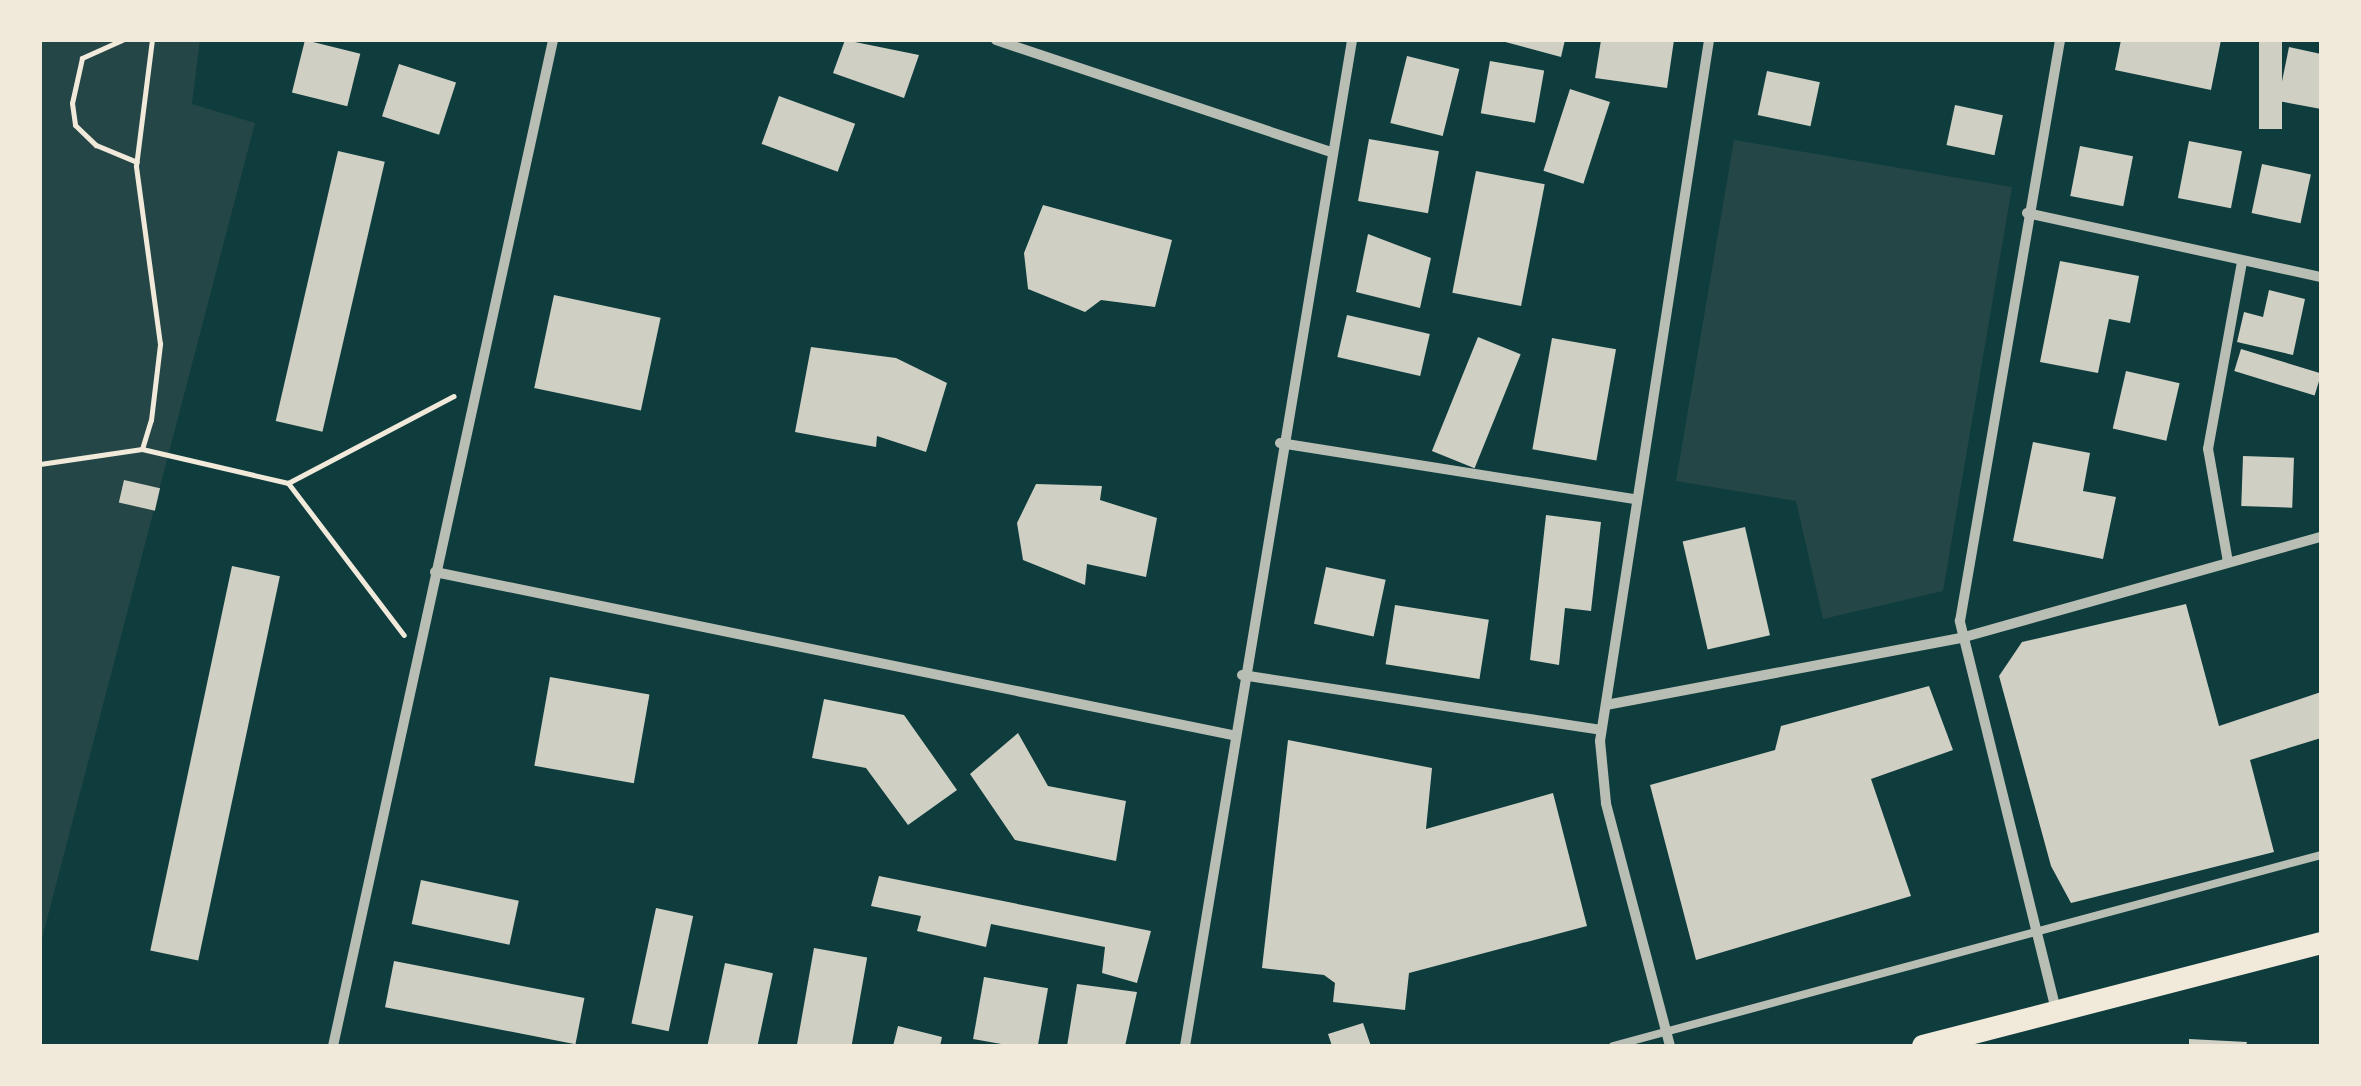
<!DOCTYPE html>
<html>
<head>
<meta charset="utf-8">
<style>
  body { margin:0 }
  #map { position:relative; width:2361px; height:1086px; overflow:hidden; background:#0f3d3e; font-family:Manrope,sans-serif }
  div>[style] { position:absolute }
  .green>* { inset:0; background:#244646 }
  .building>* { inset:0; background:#cfcfc3; transform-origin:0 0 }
  .path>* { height:5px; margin:-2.5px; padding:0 2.5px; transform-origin:2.5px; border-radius:2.5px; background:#f1e9da }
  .service>* { height:8px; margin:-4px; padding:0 4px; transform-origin:4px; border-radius:4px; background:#b8beb3 }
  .minor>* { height:10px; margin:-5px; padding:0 5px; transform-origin:5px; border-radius:5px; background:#b8beb3 }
  .primary>* { height:22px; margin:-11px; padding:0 11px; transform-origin:11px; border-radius:11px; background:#f1e9da }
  span { translate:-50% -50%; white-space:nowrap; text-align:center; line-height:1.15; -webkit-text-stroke:10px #f1e9da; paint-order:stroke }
  .frame { position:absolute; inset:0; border:42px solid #f1e9da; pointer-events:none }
</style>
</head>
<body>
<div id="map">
  <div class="green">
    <div style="clip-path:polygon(40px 40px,200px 40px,192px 104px,255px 123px,40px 946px)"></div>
    <div style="clip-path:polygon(1734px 140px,2012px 187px,1943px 591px,1823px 619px,1796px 501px,1676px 481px)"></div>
  </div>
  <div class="building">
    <div style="left:305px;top:40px;width:57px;height:54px;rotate:14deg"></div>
    <div style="clip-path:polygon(845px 40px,919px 55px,904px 98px,833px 73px)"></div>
    <div style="clip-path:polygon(1498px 40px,1565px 40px,1561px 57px)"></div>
    <div style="clip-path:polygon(1601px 40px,1674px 40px,1667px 88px,1595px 78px)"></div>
    <div style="clip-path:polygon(2121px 40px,2221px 40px,2211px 90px,2115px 70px)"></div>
    <div style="left:2259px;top:40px;width:23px;height:89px"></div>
    <div style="clip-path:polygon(2289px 47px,2321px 54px,2321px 109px,2278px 101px)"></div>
    <div style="left:1407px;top:56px;width:54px;height:69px;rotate:14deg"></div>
    <div style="left:1490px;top:61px;width:55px;height:53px;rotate:10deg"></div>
    <div style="left:399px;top:64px;width:60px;height:55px;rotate:18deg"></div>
    <div style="left:1767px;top:71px;width:54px;height:45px;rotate:12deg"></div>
    <div style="left:1570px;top:89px;width:42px;height:86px;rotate:18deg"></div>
    <div style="left:779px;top:96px;width:81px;height:51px;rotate:20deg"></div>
    <div style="left:1955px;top:105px;width:49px;height:41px;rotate:12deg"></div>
    <div style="left:1369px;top:139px;width:71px;height:63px;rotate:10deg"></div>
    <div style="left:2189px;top:141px;width:54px;height:58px;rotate:11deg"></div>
    <div style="left:2080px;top:146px;width:54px;height:51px;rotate:11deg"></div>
    <div style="left:338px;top:151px;width:48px;height:277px;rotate:13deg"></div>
    <div style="left:2262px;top:164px;width:50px;height:50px;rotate:12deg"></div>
    <div style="left:1476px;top:171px;width:70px;height:124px;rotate:11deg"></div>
    <div style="clip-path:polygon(1043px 205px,1172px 240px,1155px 307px,1101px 300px,1085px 312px,1028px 289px,1024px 253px)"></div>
    <div style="clip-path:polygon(1368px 234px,1431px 258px,1420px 308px,1356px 292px)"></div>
    <div style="clip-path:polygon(2060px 261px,2139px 276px,2130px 323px,2109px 319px,2098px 373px,2040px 362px)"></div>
    <div style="clip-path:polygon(2269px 290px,2305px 299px,2293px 355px,2237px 342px,2244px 312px,2263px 317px)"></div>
    <div style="left:554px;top:295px;width:109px;height:95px;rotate:12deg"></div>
    <div style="left:1347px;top:315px;width:85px;height:43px;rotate:13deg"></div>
    <div style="left:1478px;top:337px;width:46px;height:123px;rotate:22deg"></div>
    <div style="left:1552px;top:338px;width:65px;height:113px;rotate:10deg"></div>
    <div style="clip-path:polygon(811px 347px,896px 358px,947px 383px,926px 452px,877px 436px,876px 447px,795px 432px)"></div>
    <div style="left:2241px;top:349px;width:84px;height:23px;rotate:17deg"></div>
    <div style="left:2126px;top:371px;width:55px;height:59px;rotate:13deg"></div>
    <div style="clip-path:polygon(2033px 442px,2090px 453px,2083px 491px,2116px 497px,2103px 559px,2013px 541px)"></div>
    <div style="left:2243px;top:456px;width:51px;height:50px;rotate:2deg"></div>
    <div style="left:124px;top:480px;width:37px;height:23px;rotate:13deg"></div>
    <div style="clip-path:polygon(1036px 484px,1102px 486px,1100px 500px,1157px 518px,1146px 577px,1087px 564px,1085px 585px,1023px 560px,1017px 523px)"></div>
    <div style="clip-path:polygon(1546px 515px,1601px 522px,1591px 611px,1565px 608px,1559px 665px,1530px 660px)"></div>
    <div style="left:1745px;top:527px;width:111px;height:64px;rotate:77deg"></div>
    <div style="left:232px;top:566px;width:49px;height:393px;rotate:12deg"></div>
    <div style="left:1326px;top:567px;width:61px;height:58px;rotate:12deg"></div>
    <div style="clip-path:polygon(2186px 604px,2219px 726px,2321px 692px,2321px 738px,2250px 760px,2274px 852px,2071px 903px,2051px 866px,1999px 676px,2022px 642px)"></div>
    <div style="left:1395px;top:605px;width:95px;height:60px;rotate:9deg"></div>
    <div style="left:550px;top:677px;width:101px;height:90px;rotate:10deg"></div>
    <div style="clip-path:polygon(1929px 686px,1953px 750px,1871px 779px,1911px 896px,1696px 960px,1650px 785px,1775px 750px,1781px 726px)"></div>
    <div style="clip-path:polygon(824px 699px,904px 715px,957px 790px,908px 825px,866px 768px,812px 758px)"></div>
    <div style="clip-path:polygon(1018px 733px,1048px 786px,1126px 801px,1116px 861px,1015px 840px,970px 774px)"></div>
    <div style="clip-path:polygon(1288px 740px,1432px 768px,1426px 829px,1553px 793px,1587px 926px,1409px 973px,1405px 1010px,1333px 1002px,1335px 983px,1324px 975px,1262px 968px)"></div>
    <div style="clip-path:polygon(879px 876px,1151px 931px,1137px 983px,1102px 973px,1105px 947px,991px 924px,986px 947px,917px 931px,921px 916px,871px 906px)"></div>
    <div style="left:421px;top:880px;width:100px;height:45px;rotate:12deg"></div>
    <div style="left:656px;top:908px;width:38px;height:118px;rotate:12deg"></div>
    <div style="left:814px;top:948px;width:54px;height:99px;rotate:10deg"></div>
    <div style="left:394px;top:961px;width:194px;height:47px;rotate:11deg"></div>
    <div style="left:725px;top:963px;width:49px;height:85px;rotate:12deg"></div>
    <div style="left:984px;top:977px;width:65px;height:63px;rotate:10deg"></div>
    <div style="clip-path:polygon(1077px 984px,1137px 992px,1125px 1046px,1067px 1046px)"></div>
    <div style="clip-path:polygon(1363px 1023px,1371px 1046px,1332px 1046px,1328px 1034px)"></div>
    <div style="clip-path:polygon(898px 1026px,942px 1037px,940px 1046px,893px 1046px)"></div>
    <div style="clip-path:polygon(2189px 1039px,2247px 1042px,2246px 1046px,2189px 1046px)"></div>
  </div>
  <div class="path">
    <div style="left:122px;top:40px;width:44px;rotate:155.8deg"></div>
    <div style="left:82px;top:58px;width:46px;rotate:102.5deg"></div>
    <div style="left:72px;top:103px;width:22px;rotate:82deg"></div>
    <div style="left:75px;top:125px;width:29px;rotate:44deg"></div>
    <div style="left:96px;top:145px;width:44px;rotate:22.5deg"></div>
    <div style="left:142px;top:449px;width:150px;rotate:13.1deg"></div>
    <div style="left:288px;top:483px;width:187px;rotate:-27.7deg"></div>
    <div style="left:40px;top:464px;width:103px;rotate:-8.4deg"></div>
    <div style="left:142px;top:449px;width:30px;rotate:-73deg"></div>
    <div style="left:151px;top:420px;width:77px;rotate:-83.2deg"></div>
    <div style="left:160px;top:344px;width:180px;rotate:-97.7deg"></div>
    <div style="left:136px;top:166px;width:127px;rotate:-82.8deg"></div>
    <div style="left:288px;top:483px;width:191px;rotate:52.7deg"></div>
  </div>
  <div class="service">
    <div style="left:1613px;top:1046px;width:733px;rotate:-15.1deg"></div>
  </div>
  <div class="minor">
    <div style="left:996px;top:40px;width:350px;rotate:18.5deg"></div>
    <div style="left:2027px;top:213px;width:301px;rotate:12.3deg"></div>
    <div style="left:1280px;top:443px;width:359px;rotate:9deg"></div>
    <div style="left:2228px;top:562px;width:115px;rotate:-100deg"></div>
    <div style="left:2208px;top:449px;width:191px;rotate:-79.7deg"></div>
    <div style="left:435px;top:572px;width:813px;rotate:11.56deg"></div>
    <div style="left:1242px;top:675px;width:363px;rotate:8.7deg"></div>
    <div style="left:1606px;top:705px;width:361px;rotate:-10.7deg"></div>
    <div style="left:1961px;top:638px;width:374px;rotate:-15.7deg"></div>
    <div style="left:2056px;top:1010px;width:401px;rotate:-103.9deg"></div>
    <div style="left:1960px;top:621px;width:590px;rotate:-80.23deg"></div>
    <div style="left:333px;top:1046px;width:1030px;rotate:-77.66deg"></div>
    <div style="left:1185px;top:1046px;width:1020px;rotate:-80.57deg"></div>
    <div style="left:1670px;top:1046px;width:251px;rotate:-104.8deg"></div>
    <div style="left:1606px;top:803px;width:62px;rotate:-95.5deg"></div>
    <div style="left:1600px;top:741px;width:709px;rotate:-81.16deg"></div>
  </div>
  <div class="primary">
    <div style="left:1923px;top:1046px;width:411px;rotate:-14.5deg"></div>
  </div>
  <div class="frame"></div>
</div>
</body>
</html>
